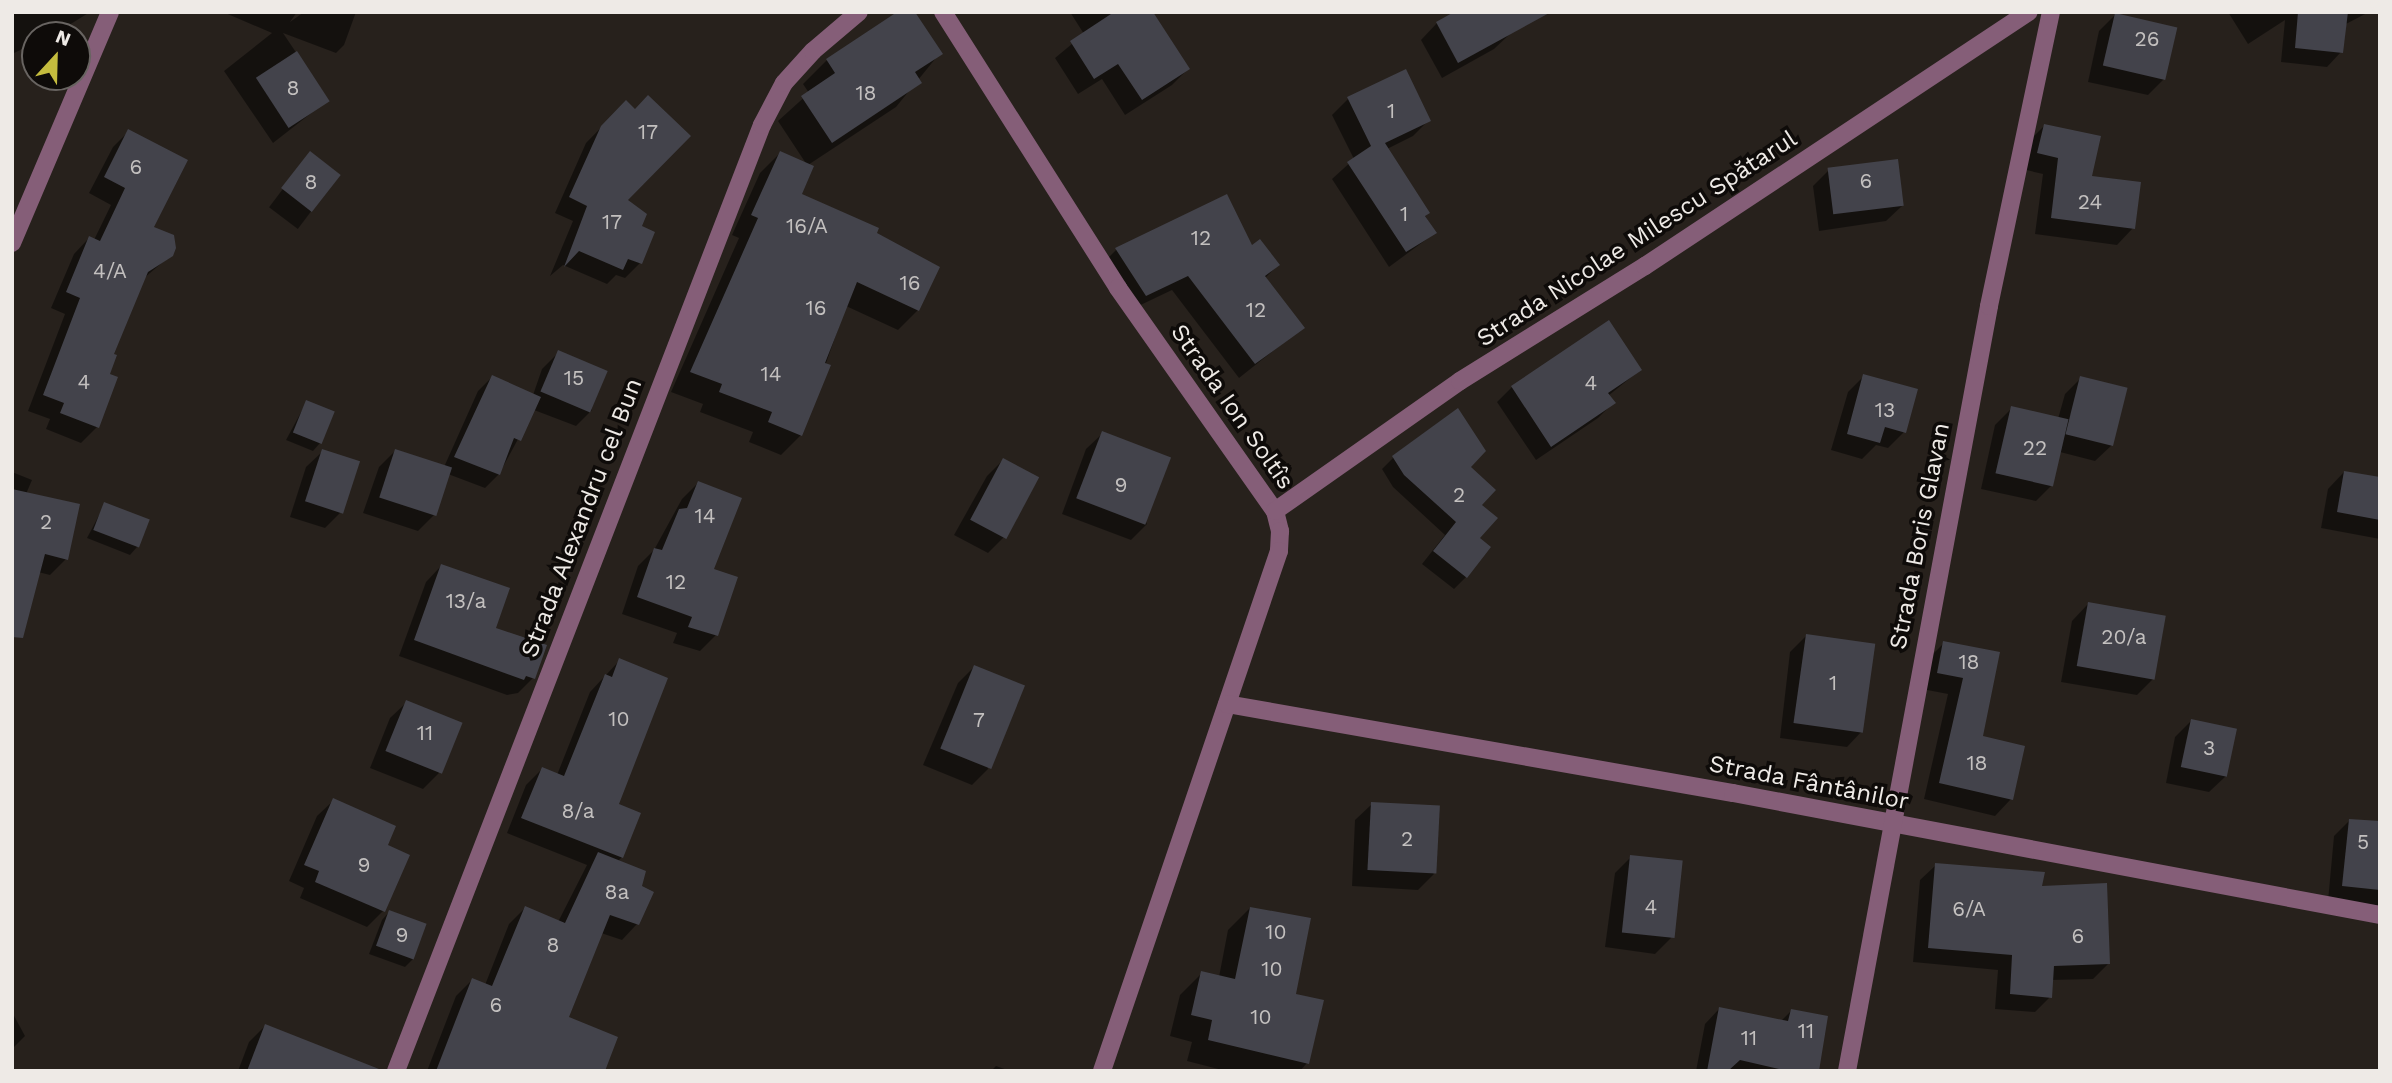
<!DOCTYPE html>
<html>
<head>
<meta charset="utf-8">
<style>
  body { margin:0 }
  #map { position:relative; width:2392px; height:1083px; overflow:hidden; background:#27211c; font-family:"Work Sans",sans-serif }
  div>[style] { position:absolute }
  .shadow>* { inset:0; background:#0007; transform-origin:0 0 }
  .building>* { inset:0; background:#43434b; transform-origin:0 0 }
  .minor>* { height:18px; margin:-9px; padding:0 9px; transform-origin:9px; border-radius:9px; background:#855e78 }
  span { translate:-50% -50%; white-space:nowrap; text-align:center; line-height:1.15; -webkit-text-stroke:7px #0e0b09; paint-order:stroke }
  .number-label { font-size:21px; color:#c3c0bf }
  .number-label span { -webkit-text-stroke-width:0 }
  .street-label { font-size:24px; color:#eeeae6 }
  .frame { position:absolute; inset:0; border:14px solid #eeeae6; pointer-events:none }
  .north { position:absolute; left:21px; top:21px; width:70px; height:70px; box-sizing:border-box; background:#0e0b09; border:2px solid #686461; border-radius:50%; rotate:22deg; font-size:19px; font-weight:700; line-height:28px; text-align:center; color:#eeeae6 }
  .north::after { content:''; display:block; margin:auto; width:24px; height:32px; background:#c4bc3e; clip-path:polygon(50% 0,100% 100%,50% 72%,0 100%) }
</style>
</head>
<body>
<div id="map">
  <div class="shadow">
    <div style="clip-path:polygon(12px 12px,90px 12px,53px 35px,35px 35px,35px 43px,12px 54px)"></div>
    <div style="clip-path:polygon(223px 12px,297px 12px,290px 22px,304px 12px,356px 12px,344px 45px,336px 53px,283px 33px,328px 100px,273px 143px,224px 71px,272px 33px)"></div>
    <div style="clip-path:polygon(1070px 12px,1151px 12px,1188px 69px,1172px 85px,1125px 115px,1102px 79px,1078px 94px,1055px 58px,1084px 34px)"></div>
    <div style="clip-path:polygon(2228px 12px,2369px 12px,2344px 25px,2341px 52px,2327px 67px,2281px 62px,2285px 20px,2248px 44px)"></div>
    <div style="clip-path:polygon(2115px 15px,2164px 79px,2148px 95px,2088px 82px,2099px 31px)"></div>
    <div style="clip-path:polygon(1437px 23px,1511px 33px,1494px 49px,1442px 78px,1421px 40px)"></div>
    <div style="clip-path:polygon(940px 53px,896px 107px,808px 165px,800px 195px,874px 234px,918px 310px,898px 330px,846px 306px,801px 435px,781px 455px,749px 442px,753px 432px,700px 412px,703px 404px,671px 392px,739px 238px,732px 235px,760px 173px,780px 153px,807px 165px,778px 121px,809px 93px,803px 84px,827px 60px)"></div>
    <div style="clip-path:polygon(1405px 71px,1429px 120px,1413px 136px,1387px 149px,1435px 233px,1389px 267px,1332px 179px,1354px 159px,1332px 115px,1348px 99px)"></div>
    <div style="clip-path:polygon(626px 102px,625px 201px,639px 227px,640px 263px,625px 278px,616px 275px,607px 284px,563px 265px,550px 276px,573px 221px,555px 213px,586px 143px)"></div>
    <div style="clip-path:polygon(2044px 126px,2133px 228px,2117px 245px,2035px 234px,2043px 174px,2022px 169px,2028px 142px)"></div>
    <div style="clip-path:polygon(129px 131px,152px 227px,171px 255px,143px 279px,112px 355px,97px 427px,81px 443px,46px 429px,50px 419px,28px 411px,65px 314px,51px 308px,74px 254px,89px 238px,94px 240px,111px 205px,89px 193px,113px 147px)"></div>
    <div style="left:310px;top:153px;width:36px;height:68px;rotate:37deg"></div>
    <div style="clip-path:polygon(1829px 170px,1903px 205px,1886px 221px,1819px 231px,1813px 186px)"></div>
    <div style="clip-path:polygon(1226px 196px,1251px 248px,1278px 265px,1265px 278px,1302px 328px,1239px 378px,1172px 290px,1130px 310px,1101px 265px,1116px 250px)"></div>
    <div style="clip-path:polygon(559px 352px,592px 410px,576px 426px,534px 410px,499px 474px,485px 488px,448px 474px,434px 515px,418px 531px,363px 513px,379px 467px,395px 451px,444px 467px,478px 391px,492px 377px,533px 395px,542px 369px)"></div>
    <div style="clip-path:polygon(1640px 370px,1608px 396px,1613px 403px,1598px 418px,1536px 460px,1497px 402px,1512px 387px)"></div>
    <div style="clip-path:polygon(1864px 376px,1904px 432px,1888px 448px,1876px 445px,1862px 459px,1831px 450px,1848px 392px)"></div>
    <div style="clip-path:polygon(2081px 378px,2112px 445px,2095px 461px,2060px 452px,2052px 485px,2036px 501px,1981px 489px,1995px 425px,2012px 408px,2058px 419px,2065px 394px)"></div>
    <div style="clip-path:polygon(306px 403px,320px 443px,313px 451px,286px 440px)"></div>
    <div style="clip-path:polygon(1103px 433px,1147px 524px,1131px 540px,1062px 514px,1086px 449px)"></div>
    <div style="clip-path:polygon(323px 451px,341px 512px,325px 528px,290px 517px,306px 467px)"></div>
    <div style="clip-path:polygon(1394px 457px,1469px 467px,1479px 505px,1478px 538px,1466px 577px,1454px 589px,1422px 564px,1445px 535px,1393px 487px,1382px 469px)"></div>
    <div style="clip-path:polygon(1003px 460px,1004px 537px,988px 553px,954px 535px,987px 476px)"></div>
    <div style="clip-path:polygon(12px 472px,32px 480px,26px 494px,66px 559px,50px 575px,38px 572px,12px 579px)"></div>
    <div style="clip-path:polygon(2344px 472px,2380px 479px,2380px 539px,2321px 528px,2328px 489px)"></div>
    <div style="clip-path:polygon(698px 483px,716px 635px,700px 651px,673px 643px,677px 633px,622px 614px,638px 566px,654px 550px,682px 499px)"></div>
    <div style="clip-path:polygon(105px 504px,137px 547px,130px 555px,87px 538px)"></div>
    <div style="clip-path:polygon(441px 566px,533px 678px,518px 693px,507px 695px,399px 656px,426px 582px)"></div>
    <div style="clip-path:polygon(2088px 604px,2153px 679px,2137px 695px,2061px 682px,2072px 621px)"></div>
    <div style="clip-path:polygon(1807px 635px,1863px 730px,1847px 747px,1780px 738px,1790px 652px)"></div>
    <div style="clip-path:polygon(1944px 643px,1998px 653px,1981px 738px,2011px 799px,1995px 816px,1924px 799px,1948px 694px,1922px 689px,1928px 659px)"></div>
    <div style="clip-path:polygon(620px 660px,616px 805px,622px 857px,617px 862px,640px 887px,637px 924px,622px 940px,601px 933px,567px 1018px,603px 1071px,427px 1071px,456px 996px,472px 980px,485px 985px,509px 924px,525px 908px,558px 922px,587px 865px,507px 833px,526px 785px,542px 769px,557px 775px,590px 692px)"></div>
    <div style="clip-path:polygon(974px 667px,988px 769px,972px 785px,923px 765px,958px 683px)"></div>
    <div style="clip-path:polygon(407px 702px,439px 773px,423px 789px,370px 768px,390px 718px)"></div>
    <div style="clip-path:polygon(2191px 721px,2226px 776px,2209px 792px,2166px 783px,2175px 737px)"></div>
    <div style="clip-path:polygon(334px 800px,385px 846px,407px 856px,383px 911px,367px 927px,300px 898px,304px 888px,289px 881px,317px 816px)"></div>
    <div style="clip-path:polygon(1372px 804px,1434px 874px,1418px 890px,1352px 886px,1355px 820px)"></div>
    <div style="clip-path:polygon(2350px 820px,2380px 823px,2380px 906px,2328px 901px,2334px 836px)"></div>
    <div style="clip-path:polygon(1631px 857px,1671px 938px,1655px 954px,1605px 947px,1615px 873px)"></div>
    <div style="clip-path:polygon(1936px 865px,2039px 887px,2108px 964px,2093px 979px,2051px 980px,2050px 997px,2035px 1012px,1995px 1009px,1998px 970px,1913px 962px,1920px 880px)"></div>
    <div style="clip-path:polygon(1250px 908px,1294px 995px,1307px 1063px,1300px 1071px,1226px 1071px,1187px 1061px,1192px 1042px,1170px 1036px,1180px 995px,1202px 973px,1219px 977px,1228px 930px)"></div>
    <div style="clip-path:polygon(389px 912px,413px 959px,405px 967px,369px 954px,382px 920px)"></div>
    <div style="clip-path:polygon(1719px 1009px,1781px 1021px,1791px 1011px,1817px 1071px,1696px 1071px,1705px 1024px)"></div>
    <div style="clip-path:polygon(12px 1012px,25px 1036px,12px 1049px)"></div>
    <div style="clip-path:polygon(265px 1026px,321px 1071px,238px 1071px,249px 1042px)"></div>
    <div style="clip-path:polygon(996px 1066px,1010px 1071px,991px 1071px)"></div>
  </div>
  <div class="building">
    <div style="clip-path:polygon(897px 12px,915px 12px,943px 54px,915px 72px,922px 83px,832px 143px,801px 96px,835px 73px,826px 59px)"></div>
    <div style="clip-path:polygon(1114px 12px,1153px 12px,1190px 69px,1142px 100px,1118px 64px,1094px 79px,1070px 41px)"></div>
    <div style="clip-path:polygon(1454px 12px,1551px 12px,1458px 63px,1436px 22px)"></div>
    <div style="clip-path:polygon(2298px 12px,2348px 12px,2343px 53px,2295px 48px)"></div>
    <div style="left:2115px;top:13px;width:64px;height:54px;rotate:13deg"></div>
    <div style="left:297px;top:51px;width:60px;height:49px;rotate:57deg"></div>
    <div style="clip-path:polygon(1406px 69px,1431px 121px,1385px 143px,1430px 213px,1425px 216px,1437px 233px,1406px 252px,1347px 162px,1371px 146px,1347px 97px)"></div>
    <div style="clip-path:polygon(648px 95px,691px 136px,628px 200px,647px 214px,642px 226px,655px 232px,642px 264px,628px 259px,623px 270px,579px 251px,564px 267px,587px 206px,569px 197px,601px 126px,626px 100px,635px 109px)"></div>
    <div style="clip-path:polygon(2044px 124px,2101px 136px,2092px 176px,2141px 182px,2135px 229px,2051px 218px,2058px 158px,2037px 153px)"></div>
    <div style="clip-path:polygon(128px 129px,188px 160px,154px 227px,174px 235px,176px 248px,173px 256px,148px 272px,114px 354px,117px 355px,110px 374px,118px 377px,99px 428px,60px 413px,64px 403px,43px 395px,80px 298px,66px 292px,89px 236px,100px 241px,125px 188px,104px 177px)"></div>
    <div style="left:310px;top:151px;width:39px;height:47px;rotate:38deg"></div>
    <div style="clip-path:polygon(780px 151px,814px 166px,802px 194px,879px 228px,877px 233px,940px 267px,919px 311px,857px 282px,825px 363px,831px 365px,802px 436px,768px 422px,772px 412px,719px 392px,722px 384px,690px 372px,758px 218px,751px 215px)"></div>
    <div style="left:1898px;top:159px;width:47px;height:71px;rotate:83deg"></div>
    <div style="clip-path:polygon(1227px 194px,1252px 245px,1260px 239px,1280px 265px,1265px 276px,1305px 328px,1255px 364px,1188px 276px,1146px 296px,1115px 248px)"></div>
    <div style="clip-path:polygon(1609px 320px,1642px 370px,1608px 393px,1616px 403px,1551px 447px,1511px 386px)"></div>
    <div style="left:558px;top:350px;width:54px;height:45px;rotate:23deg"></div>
    <div style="clip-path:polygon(1863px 374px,1918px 389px,1906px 433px,1885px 427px,1880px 443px,1847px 434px)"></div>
    <div style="clip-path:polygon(492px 375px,541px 397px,521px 441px,514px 438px,500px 475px,454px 457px)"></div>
    <div style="left:2080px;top:376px;width:49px;height:60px;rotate:14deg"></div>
    <div style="left:306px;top:400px;width:31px;height:35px;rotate:22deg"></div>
    <div style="left:2011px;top:406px;width:59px;height:69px;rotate:13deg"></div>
    <div style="clip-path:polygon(1458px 408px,1486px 451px,1471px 467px,1496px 490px,1482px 505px,1498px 518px,1480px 538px,1491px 547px,1467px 578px,1433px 551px,1456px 522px,1404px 475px,1392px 456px)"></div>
    <div style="left:1102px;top:431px;width:74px;height:72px;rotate:21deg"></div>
    <div style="left:322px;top:449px;width:40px;height:55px;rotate:18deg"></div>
    <div style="left:395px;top:449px;width:60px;height:51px;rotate:18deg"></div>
    <div style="left:1003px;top:458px;width:41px;height:70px;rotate:28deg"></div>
    <div style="clip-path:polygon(2344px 471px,2380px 477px,2380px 520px,2337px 512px)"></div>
    <div style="clip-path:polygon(698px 481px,742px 498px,714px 569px,738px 577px,718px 636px,688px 627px,692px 617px,637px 597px,654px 548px,662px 550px,679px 509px,687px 508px)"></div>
    <div style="clip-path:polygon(12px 489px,80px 504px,68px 560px,45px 554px,23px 638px,12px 637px)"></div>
    <div style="left:104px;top:502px;width:49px;height:30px;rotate:21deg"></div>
    <div style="clip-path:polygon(441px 564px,510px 588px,496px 628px,547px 645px,535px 679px,526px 676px,524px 680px,414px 640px)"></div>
    <div style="left:2088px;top:602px;width:79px;height:65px;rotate:10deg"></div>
    <div style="left:1806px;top:634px;width:70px;height:90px;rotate:8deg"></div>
    <div style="clip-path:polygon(1943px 641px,2000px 652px,1983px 736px,2025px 746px,2013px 800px,1939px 783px,1963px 678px,1937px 673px)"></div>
    <div style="clip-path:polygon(619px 658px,668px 678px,619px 804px,641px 813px,623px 858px,521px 818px,542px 767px,564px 776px,605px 674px,612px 677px)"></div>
    <div style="left:974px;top:665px;width:55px;height:90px;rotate:22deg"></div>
    <div style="left:406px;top:700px;width:61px;height:55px;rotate:22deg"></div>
    <div style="left:2191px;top:719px;width:47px;height:49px;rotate:12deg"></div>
    <div style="clip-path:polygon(333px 798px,396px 826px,388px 845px,410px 855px,385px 912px,315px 882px,319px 871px,304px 865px)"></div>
    <div style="left:1371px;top:802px;width:69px;height:68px;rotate:3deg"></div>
    <div style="clip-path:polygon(2349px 819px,2380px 821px,2380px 890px,2342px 886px)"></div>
    <div style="clip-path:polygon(598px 852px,646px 871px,642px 886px,654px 892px,639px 925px,610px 915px,569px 1017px,618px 1037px,605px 1071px,436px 1071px,472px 978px,492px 986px,525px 906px,565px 923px)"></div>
    <div style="left:1630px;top:855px;width:53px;height:78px;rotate:6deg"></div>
    <div style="clip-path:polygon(1935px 863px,2045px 872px,2042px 886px,2107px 883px,2110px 964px,2054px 966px,2052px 998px,2010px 994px,2012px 955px,1928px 948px)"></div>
    <div style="clip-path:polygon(1250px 907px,1311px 918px,1296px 994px,1324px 1000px,1309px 1064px,1208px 1040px,1212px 1020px,1191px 1015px,1201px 971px,1235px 979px)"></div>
    <div style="left:389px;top:910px;width:40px;height:38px;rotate:20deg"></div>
    <div style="clip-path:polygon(1719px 1007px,1788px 1021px,1791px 1009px,1828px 1016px,1819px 1071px,1787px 1071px,1740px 1060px,1728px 1071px,1707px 1071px)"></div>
    <div style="clip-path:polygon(265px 1024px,379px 1069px,379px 1071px,247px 1071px)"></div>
  </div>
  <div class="minor">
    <div style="left:943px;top:12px;width:327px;rotate:57.6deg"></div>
    <div style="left:1118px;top:288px;width:273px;rotate:54.9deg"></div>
    <div style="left:1275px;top:511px;width:21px;rotate:76deg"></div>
    <div style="left:1280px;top:531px;width:20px;rotate:93deg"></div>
    <div style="left:1279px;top:551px;width:549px;rotate:108.8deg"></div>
    <div style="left:12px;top:243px;width:251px;rotate:-67deg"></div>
    <div style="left:1275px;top:511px;width:226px;rotate:-35.1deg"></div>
    <div style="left:1460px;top:381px;width:218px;rotate:-31.9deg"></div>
    <div style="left:1645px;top:266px;width:460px;rotate:-33.5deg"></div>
    <div style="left:1227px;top:704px;width:514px;rotate:9.98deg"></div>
    <div style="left:1733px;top:793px;width:658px;rotate:10.68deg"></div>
    <div style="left:396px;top:1071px;width:1014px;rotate:-68.85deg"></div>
    <div style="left:762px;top:125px;width:47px;rotate:-62.4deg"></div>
    <div style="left:784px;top:83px;width:43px;rotate:-47.8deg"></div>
    <div style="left:813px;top:51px;width:60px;rotate:-40.3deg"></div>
    <div style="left:1847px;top:1071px;width:778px;rotate:-79.48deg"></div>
    <div style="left:1989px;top:306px;width:300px;rotate:-78.1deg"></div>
  </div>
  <div class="number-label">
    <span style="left:2147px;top:39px">26</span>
    <span style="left:293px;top:88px">8</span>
    <span style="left:866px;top:93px">18</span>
    <span style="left:1391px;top:111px">1</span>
    <span style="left:648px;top:132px">17</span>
    <span style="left:136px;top:167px">6</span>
    <span style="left:1866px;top:181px">6</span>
    <span style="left:311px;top:182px">8</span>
    <span style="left:2090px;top:202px">24</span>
    <span style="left:1404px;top:214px">1</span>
    <span style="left:612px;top:222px">17</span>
    <span style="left:807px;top:226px">16/A</span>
    <span style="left:1201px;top:238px">12</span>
    <span style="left:110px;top:271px">4/A</span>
    <span style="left:910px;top:283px">16</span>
    <span style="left:816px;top:308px">16</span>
    <span style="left:1256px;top:310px">12</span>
    <span style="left:771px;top:374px">14</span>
    <span style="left:574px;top:378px">15</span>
    <span style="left:84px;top:382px">4</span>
    <span style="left:1591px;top:383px">4</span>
    <span style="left:1885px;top:410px">13</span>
    <span style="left:2035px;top:448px">22</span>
    <span style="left:1121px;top:485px">9</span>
    <span style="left:1459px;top:495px">2</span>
    <span style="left:705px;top:516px">14</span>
    <span style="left:46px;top:522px">2</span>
    <span style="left:676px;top:582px">12</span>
    <span style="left:466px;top:601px">13/a</span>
    <span style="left:2124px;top:637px">20/a</span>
    <span style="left:1969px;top:662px">18</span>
    <span style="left:1833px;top:683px">1</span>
    <span style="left:619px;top:719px">10</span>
    <span style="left:979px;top:720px">7</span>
    <span style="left:425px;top:733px">11</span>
    <span style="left:2209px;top:748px">3</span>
    <span style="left:1977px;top:763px">18</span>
    <span style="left:578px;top:811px">8/a</span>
    <span style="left:1407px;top:839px">2</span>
    <span style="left:2363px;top:842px">5</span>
    <span style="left:364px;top:865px">9</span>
    <span style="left:617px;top:892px">8a</span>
    <span style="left:1651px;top:907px">4</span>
    <span style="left:1969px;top:909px">6/A</span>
    <span style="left:1276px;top:932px">10</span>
    <span style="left:402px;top:935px">9</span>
    <span style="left:2078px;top:936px">6</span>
    <span style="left:553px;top:945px">8</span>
    <span style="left:1272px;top:969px">10</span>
    <span style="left:496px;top:1005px">6</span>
    <span style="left:1261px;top:1017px">10</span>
    <span style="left:1806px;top:1031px">11</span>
    <span style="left:1749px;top:1038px">11</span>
  </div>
  <div class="street-label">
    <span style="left:1637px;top:239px;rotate:-33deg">Strada Nicolae Milescu Spătarul</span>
    <span style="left:1232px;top:407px;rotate:55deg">Strada Ion Soltîs</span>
    <span style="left:582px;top:518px;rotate:-69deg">Strada Alexandru cel Bun</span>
    <span style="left:1920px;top:536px;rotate:-79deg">Strada Boris Glavan</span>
    <span style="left:1809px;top:783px;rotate:11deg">Strada Fântânilor</span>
  </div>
  <div class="frame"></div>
  <div class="north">N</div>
</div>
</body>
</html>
